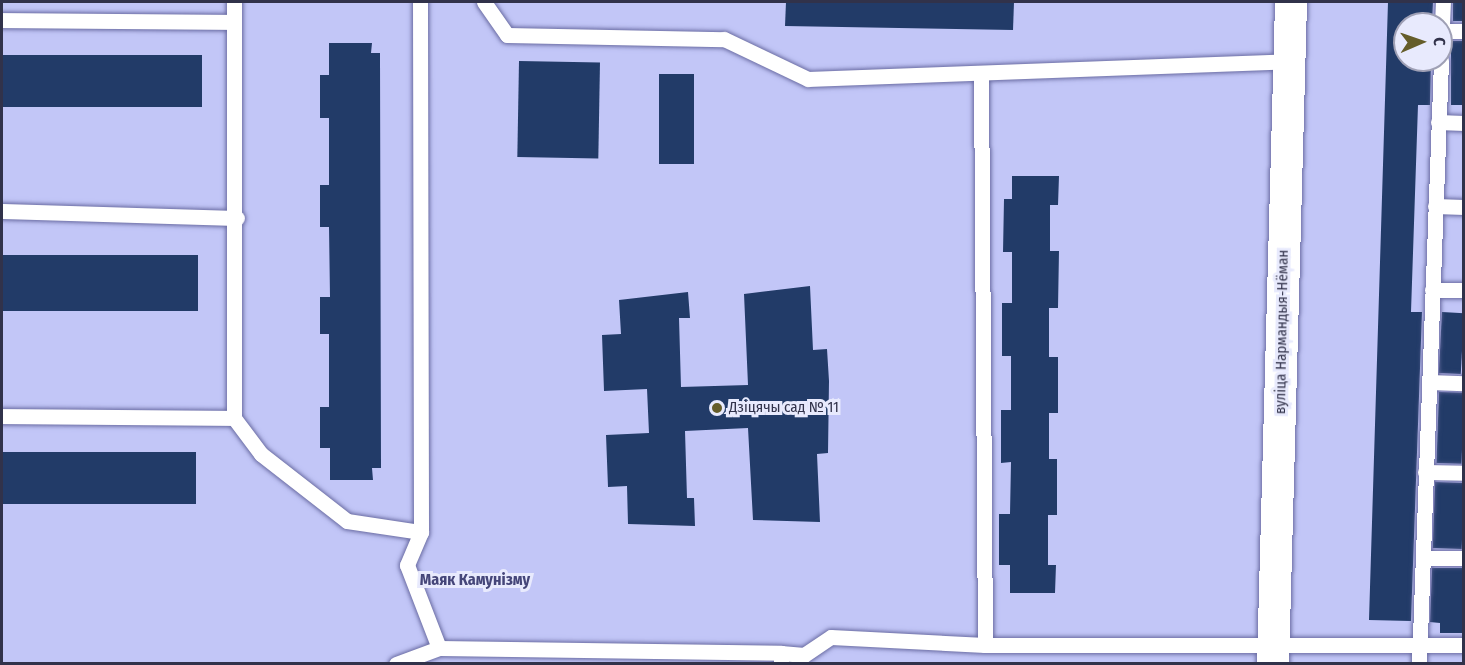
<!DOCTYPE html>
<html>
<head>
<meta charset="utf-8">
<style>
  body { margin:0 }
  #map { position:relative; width:1465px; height:665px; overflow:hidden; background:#c2c6f7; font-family:"Fira Sans Condensed",sans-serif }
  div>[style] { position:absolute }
  .building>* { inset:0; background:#223b68; transform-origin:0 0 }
  .roads { filter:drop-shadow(0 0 2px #6a6ca3) drop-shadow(0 0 2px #6a6ca3) }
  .service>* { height:15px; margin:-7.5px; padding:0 7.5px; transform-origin:7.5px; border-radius:7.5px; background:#fff }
  .minor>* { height:32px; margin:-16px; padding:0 16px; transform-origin:16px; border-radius:16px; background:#fff }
  .dots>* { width:16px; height:16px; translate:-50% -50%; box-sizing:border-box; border:3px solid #e8eafd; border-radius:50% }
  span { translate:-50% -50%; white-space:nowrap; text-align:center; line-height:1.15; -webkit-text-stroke:6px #e8eafd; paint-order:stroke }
  .street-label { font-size:15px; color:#31324a }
  .poi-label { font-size:15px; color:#31324a }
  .left { translate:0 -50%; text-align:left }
  .neighbourhood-label { font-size:16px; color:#454679; font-weight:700 }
  .frame { position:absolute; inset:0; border:3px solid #31324a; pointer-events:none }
  .north { position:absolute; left:1393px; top:12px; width:60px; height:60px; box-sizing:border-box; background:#e8eafd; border:2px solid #9fa0b5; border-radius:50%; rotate:88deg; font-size:16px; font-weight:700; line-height:24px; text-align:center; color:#31324a }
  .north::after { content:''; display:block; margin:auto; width:21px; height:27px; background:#655d2a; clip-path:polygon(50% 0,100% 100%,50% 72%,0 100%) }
</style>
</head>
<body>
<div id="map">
  <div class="building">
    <div style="clip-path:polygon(786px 2px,1014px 2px,1013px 30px,785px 26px)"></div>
    <div style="clip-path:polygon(1388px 2px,1433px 2px,1432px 24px,1405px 24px,1405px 60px,1431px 60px,1430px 105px,1418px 105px,1411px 312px,1422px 312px,1411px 621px,1369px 620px)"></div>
    <div style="left:1453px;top:2px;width:11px;height:19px"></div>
    <div style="left:1451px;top:41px;width:13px;height:64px"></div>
    <div style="clip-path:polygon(329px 43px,372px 43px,371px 53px,380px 53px,381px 468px,372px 468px,373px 480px,330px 480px,330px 448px,320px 448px,320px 407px,329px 407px,329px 334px,320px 334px,320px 297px,330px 297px,329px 227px,320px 227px,320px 185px,329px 185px,329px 118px,320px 118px,320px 75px,329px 75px)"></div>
    <div style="left:202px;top:55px;width:52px;height:200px;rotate:90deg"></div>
    <div style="left:519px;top:61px;width:81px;height:96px;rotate:1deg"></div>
    <div style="left:659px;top:74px;width:35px;height:90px"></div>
    <div style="clip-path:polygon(1012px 176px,1059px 176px,1058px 205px,1050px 205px,1050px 251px,1059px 251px,1058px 308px,1049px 308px,1049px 357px,1058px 357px,1058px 413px,1049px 413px,1049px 459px,1057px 459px,1057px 515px,1048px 515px,1048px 565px,1056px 565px,1055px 593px,1010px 593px,1010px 565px,999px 565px,999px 514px,1010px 514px,1011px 462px,1001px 463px,1001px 410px,1011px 410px,1011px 356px,1002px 356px,1002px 303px,1012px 303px,1012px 252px,1003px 252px,1004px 199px,1012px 199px)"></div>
    <div style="left:2px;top:255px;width:196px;height:56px"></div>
    <div style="clip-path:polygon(810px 286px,813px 350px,827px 349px,829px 381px,828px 453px,817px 454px,820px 522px,753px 520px,748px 428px,685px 431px,687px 498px,694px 498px,695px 526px,628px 524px,627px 486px,608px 487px,606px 435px,649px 433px,647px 389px,604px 391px,602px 335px,621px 334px,619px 300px,688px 292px,690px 318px,679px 318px,681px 387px,748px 385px,744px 294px)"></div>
    <div style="left:1442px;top:312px;width:22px;height:61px;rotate:3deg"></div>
    <div style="left:1439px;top:392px;width:25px;height:71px;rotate:2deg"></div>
    <div style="left:2px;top:452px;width:194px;height:52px"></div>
    <div style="left:1435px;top:482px;width:29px;height:66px;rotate:2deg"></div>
    <div style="clip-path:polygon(1432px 568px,1464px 568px,1464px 633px,1440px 633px,1440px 623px,1430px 622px)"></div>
  </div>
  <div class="roads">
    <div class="service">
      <div style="left:234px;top:2px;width:416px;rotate:90deg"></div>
      <div style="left:234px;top:418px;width:45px;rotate:53.1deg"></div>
      <div style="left:261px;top:454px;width:109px;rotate:37.9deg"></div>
      <div style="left:347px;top:521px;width:75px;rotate:8.5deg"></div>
      <div style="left:420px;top:2px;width:530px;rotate:89.89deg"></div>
      <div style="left:421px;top:532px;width:36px;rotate:113deg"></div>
      <div style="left:407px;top:565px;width:89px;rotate:68.9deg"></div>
      <div style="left:484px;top:2px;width:40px;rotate:55.1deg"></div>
      <div style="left:507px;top:35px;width:217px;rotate:1.1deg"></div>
      <div style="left:724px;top:39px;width:93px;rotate:25.5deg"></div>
      <div style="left:808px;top:79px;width:481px;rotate:-2.1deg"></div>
      <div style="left:2px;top:20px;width:232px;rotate:0.5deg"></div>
      <div style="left:1442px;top:31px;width:22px"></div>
      <div style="left:1441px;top:47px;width:45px;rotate:-87.5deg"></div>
      <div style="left:981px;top:74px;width:571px;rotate:89.6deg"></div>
      <div style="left:985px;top:645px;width:479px"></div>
      <div style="left:1438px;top:122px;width:26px;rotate:2deg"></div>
      <div style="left:1435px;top:206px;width:29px;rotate:2deg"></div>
      <div style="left:2px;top:211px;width:235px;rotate:1.7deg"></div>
      <div style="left:1432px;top:290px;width:32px"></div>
      <div style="left:1429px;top:382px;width:35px;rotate:2deg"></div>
      <div style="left:2px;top:416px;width:232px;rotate:0.5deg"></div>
      <div style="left:1425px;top:472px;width:39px;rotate:1deg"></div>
      <div style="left:1423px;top:558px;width:41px"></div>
      <div style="left:781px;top:653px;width:23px;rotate:5deg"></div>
      <div style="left:804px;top:655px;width:32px;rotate:-34deg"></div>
      <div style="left:831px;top:637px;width:154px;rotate:3deg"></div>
      <div style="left:396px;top:664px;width:46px;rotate:-20.4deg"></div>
      <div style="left:439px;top:648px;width:342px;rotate:0.8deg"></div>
      <div style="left:781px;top:653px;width:11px;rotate:90deg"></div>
      <div style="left:1419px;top:664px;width:604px;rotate:-87.91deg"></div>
    </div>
    <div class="minor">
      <div style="left:1273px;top:664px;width:662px;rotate:-88.44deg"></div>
    </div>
  </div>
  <div class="dots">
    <div style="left:717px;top:408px;background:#655d2a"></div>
  </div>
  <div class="street-label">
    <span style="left:1282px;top:332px;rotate:-89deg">вуліца Нармандыя-Нёман</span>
  </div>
  <div class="poi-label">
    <span class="left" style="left:729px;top:408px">Дзіцячы сад № 11</span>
  </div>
  <div class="neighbourhood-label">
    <span style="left:475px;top:580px">Маяк Камунізму</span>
  </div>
  <div class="frame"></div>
  <div class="north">С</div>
</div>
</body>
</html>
